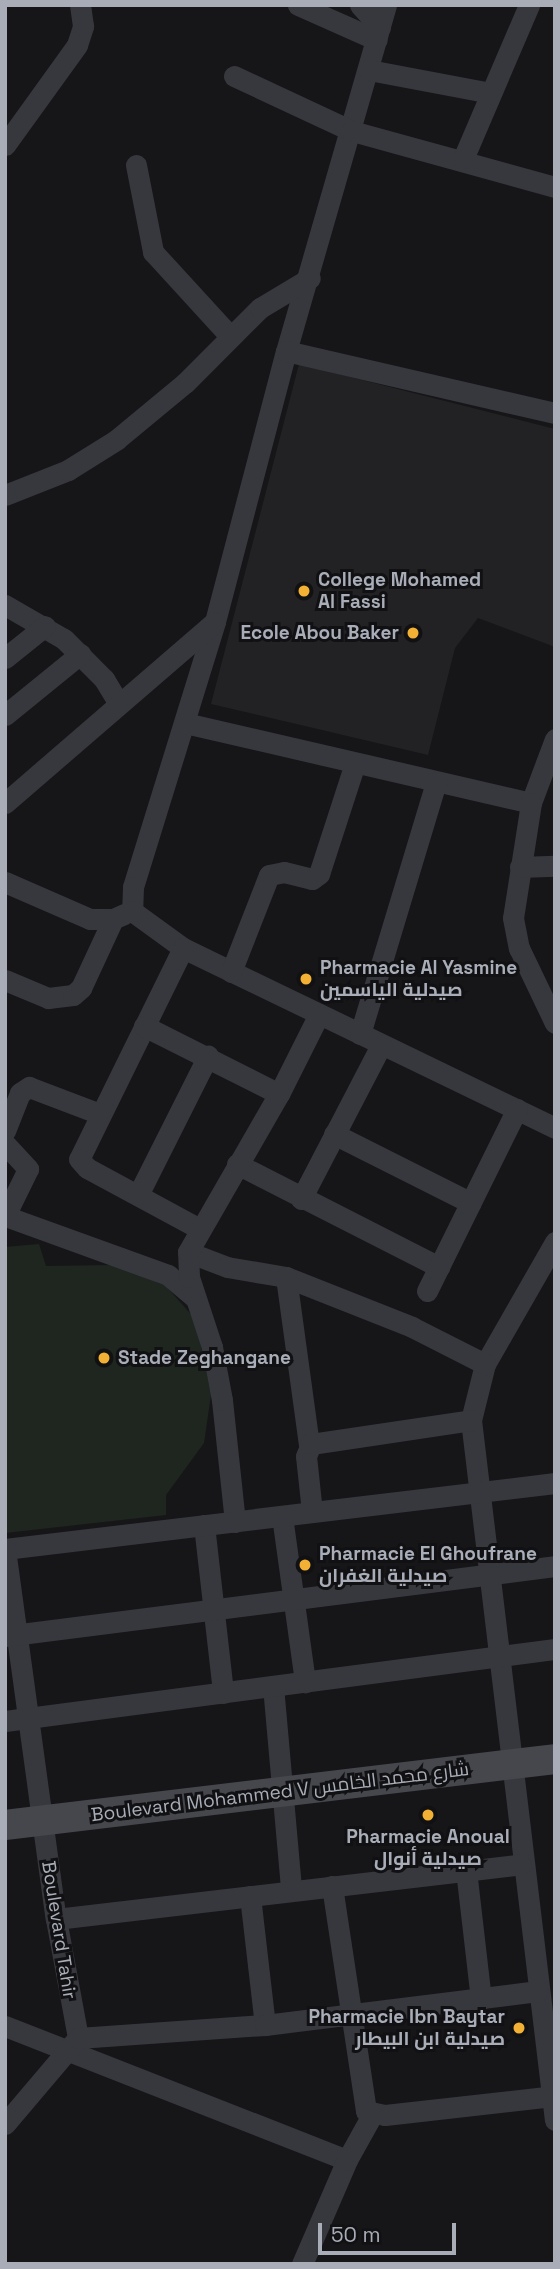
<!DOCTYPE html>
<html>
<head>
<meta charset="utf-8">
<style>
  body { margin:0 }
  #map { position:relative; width:560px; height:2269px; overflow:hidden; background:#161618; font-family:"Space Grotesk",Cairo,sans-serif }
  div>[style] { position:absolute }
  .built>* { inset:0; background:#222225 }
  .green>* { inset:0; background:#1e261f }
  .street>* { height:21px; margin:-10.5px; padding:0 10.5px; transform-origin:10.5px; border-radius:10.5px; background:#37383d }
  .secondary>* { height:30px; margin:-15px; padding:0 15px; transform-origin:15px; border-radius:15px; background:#45474d }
  .dots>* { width:19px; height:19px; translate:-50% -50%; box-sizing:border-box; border:4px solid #111113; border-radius:50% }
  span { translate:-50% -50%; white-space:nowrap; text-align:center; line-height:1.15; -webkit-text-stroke:6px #111113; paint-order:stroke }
  .poi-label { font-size:19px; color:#a8adb8; font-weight:700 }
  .left { translate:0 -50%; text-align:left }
  .right { translate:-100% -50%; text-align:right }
  .street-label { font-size:19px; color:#a8adb8 }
  .frame { position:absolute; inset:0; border:7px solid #a8adb8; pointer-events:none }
  .scale { position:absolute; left:318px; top:2223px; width:138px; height:32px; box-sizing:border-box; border:4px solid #a8adb8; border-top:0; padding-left:9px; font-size:21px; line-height:24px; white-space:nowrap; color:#a8adb8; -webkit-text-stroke:5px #111113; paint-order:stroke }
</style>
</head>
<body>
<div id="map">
  <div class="built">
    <div style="clip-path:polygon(299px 364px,555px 429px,555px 647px,478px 618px,455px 648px,428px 755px,211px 704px)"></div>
  </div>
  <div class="green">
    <div style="clip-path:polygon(39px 1244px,46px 1266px,114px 1265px,166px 1286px,196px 1320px,211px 1395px,204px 1443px,166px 1495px,166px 1515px,5px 1533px,5px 1247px)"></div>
  </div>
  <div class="street">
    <div style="left:298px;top:5px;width:86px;rotate:23.9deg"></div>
    <div style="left:360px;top:5px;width:30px;rotate:48deg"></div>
    <div style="left:386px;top:5px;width:360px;rotate:106.1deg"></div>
    <div style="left:286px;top:351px;width:280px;rotate:104.7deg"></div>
    <div style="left:215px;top:622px;width:277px;rotate:107.2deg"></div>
    <div style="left:133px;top:887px;width:24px;rotate:92deg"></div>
    <div style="left:132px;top:911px;width:63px;rotate:36deg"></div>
    <div style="left:183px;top:948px;width:413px;rotate:25.8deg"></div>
    <div style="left:369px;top:70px;width:124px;rotate:10.7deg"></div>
    <div style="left:234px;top:76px;width:130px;rotate:25deg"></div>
    <div style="left:352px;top:131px;width:211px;rotate:15.4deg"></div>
    <div style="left:5px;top:145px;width:123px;rotate:-54.2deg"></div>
    <div style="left:77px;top:45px;width:20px;rotate:-72deg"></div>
    <div style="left:83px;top:26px;width:21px;rotate:-98deg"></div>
    <div style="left:463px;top:159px;width:168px;rotate:-66.8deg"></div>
    <div style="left:136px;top:165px;width:89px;rotate:78.9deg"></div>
    <div style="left:153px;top:252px;width:114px;rotate:47.5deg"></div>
    <div style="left:286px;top:351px;width:276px;rotate:13deg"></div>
    <div style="left:5px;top:495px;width:68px;rotate:-21.6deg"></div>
    <div style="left:68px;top:470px;width:57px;rotate:-32deg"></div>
    <div style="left:116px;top:440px;width:89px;rotate:-39.6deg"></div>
    <div style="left:185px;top:383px;width:106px;rotate:-45deg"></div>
    <div style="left:260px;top:308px;width:58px;rotate:-31deg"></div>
    <div style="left:5px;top:605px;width:68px;rotate:30deg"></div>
    <div style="left:64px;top:639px;width:57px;rotate:45deg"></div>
    <div style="left:104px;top:679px;width:27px;rotate:59deg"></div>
    <div style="left:5px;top:658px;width:51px;rotate:-38.7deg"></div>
    <div style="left:5px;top:715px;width:97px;rotate:-39.1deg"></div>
    <div style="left:185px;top:723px;width:355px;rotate:13deg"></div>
    <div style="left:555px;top:739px;width:68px;rotate:110.6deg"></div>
    <div style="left:531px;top:803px;width:116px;rotate:98.9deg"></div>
    <div style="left:513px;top:918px;width:31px;rotate:79deg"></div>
    <div style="left:519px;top:948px;width:83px;rotate:64.4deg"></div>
    <div style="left:5px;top:803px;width:277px;rotate:-40.8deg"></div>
    <div style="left:520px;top:867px;width:35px;rotate:-2deg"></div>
    <div style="left:5px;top:882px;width:93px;rotate:23.5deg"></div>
    <div style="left:90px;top:919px;width:23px"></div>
    <div style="left:113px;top:919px;width:12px;rotate:-24deg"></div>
    <div style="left:183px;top:948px;width:235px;rotate:116.2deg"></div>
    <div style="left:79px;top:1159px;width:12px;rotate:48deg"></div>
    <div style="left:87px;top:1168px;width:128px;rotate:28.4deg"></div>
    <div style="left:231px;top:972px;width:104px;rotate:-68.6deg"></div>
    <div style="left:269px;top:875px;width:15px;rotate:-11deg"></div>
    <div style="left:284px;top:872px;width:29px;rotate:14deg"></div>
    <div style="left:312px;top:879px;width:9px;rotate:-36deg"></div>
    <div style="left:319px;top:874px;width:117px;rotate:-72deg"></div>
    <div style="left:5px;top:980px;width:47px;rotate:22.7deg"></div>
    <div style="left:48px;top:998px;width:25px;rotate:-7deg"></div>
    <div style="left:73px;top:995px;width:11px;rotate:-41deg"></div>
    <div style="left:81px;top:988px;width:76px;rotate:-65.1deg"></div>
    <div style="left:144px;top:1026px;width:151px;rotate:26.7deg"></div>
    <div style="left:360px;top:1034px;width:263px;rotate:-73.2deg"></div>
    <div style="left:5px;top:1131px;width:41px;rotate:-68.5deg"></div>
    <div style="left:20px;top:1093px;width:11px;rotate:-34deg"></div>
    <div style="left:29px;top:1087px;width:76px;rotate:20.8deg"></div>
    <div style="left:334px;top:1134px;width:153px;rotate:26.7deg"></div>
    <div style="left:5px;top:1144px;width:34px;rotate:47deg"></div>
    <div style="left:28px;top:1169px;width:52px;rotate:116.1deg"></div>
    <div style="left:237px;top:1164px;width:227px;rotate:27deg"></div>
    <div style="left:138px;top:1195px;width:156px;rotate:-63.3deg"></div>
    <div style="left:301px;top:1199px;width:174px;rotate:-62.5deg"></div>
    <div style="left:8px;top:1217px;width:170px;rotate:19.9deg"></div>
    <div style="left:168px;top:1275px;width:34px;rotate:40deg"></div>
    <div style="left:555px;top:1242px;width:141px;rotate:119.8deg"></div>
    <div style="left:485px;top:1364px;width:58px;rotate:104deg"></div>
    <div style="left:471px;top:1420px;width:705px;rotate:83.16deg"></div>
    <div style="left:188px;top:1252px;width:42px;rotate:21deg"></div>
    <div style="left:227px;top:1267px;width:60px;rotate:9.6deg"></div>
    <div style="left:286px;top:1277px;width:136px;rotate:21.6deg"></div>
    <div style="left:412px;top:1327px;width:82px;rotate:26.9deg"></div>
    <div style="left:286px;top:1277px;width:171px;rotate:82.2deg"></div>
    <div style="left:427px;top:1291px;width:203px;rotate:-63.7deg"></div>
    <div style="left:312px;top:1512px;width:56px;rotate:-96.1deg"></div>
    <div style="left:306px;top:1456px;width:13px;rotate:-67deg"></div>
    <div style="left:311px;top:1444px;width:162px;rotate:-8.5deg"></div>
    <div style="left:282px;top:1516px;width:168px;rotate:82.1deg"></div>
    <div style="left:235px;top:1522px;width:123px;rotate:-96.1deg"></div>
    <div style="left:222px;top:1400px;width:54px;rotate:-100.7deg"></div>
    <div style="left:212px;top:1347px;width:74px;rotate:-108.2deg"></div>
    <div style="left:189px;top:1277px;width:25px;rotate:-92deg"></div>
    <div style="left:188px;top:1252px;width:182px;rotate:-60.1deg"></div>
    <div style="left:279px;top:1094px;width:87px;rotate:-63.4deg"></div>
    <div style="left:204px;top:1525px;width:169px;rotate:83.5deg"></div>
    <div style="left:5px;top:1549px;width:554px;rotate:-6.84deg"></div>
    <div style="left:5px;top:1549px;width:373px;rotate:82.2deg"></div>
    <div style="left:56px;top:1919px;width:121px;rotate:79.5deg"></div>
    <div style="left:5px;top:1636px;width:554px;rotate:-7.25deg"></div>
    <div style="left:273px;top:1686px;width:204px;rotate:84.9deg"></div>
    <div style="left:5px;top:1721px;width:555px;rotate:-7.46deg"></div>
    <div style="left:466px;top:1870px;width:130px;rotate:83.4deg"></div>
    <div style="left:332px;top:1886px;width:228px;rotate:81.4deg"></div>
    <div style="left:366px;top:2111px;width:19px;rotate:12deg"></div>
    <div style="left:385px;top:2115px;width:171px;rotate:-6.4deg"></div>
    <div style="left:250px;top:1896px;width:130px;rotate:83.4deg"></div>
    <div style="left:56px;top:1919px;width:468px;rotate:-6.7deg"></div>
    <div style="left:5px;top:2026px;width:367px;rotate:21.4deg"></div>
    <div style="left:347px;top:2160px;width:113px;rotate:113.4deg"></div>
    <div style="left:5px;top:2124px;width:113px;rotate:-49.7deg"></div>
    <div style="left:78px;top:2038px;width:187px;rotate:-4deg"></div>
    <div style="left:265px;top:2025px;width:275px;rotate:-7.1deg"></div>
    <div style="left:347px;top:2160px;width:51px;rotate:-60.9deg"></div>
  </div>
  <div class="secondary">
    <div style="left:5px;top:1825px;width:554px;rotate:-6.84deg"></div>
  </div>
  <div class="dots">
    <div style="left:304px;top:591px;background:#f2b134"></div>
    <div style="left:413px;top:633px;background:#f2b134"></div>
    <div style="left:306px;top:979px;background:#f2b134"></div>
    <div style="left:104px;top:1358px;background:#f2b134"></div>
    <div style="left:305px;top:1565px;background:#f2b134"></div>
    <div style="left:428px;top:1815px;background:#f2b134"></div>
    <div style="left:519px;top:2028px;background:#f2b134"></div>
  </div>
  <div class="poi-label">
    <span class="left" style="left:318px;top:591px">College Mohamed<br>Al Fassi</span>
    <span class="right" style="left:399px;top:633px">Ecole Abou Baker</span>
    <span class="left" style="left:320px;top:979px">Pharmacie Al Yasmine<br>صيدلية الياسمين</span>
    <span class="left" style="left:118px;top:1358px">Stade Zeghangane</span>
    <span class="left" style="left:319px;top:1565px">Pharmacie El Ghoufrane<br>صيدلية الغفران</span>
    <span style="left:428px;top:1848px">Pharmacie Anoual<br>صيدلية أنوال</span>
    <span class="right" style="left:505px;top:2028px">Pharmacie Ibn Baytar<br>صيدلية ابن البيطار</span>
  </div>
  <div class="street-label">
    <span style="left:280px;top:1792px;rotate:-7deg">Boulevard Mohammed V شارع محمد الخامس</span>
    <span style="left:59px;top:1930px;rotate:81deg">Boulevard Tahir</span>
  </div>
  <div class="frame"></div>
  <div class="scale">50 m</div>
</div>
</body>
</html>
